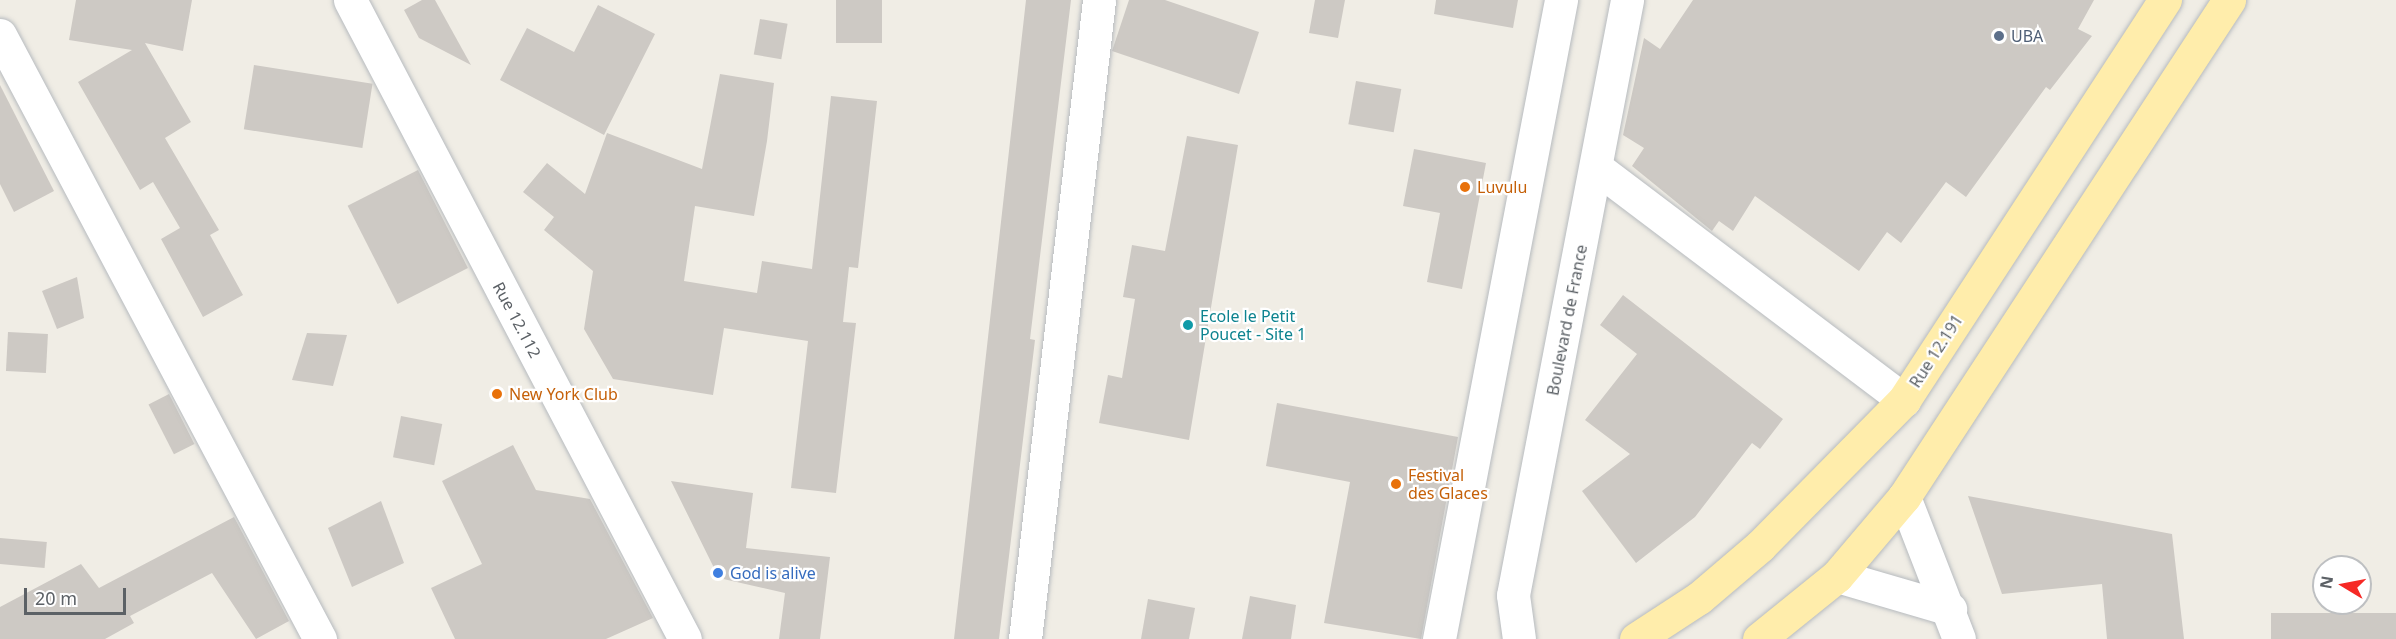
<!DOCTYPE html>
<html>
<head>
<meta charset="utf-8">
<style>
  body { margin:0 }
  #map { position:relative; width:2396px; height:639px; overflow:hidden; background:#f0ede5; font-family:"Noto Sans",sans-serif }
  div>[style] { position:absolute }
  .building>* { inset:0; background:#cdc9c4; transform-origin:0 0 }
  .roads { filter:drop-shadow(0 0 2px #b7bbbf) drop-shadow(0 0 2px #b7bbbf) }
  .minor>* { height:33px; margin:-16.5px; padding:0 16.5px; transform-origin:16.5px; border-radius:16.5px; background:#fff }
  .tertiary>* { height:33px; margin:-16.5px; padding:0 16.5px; transform-origin:16.5px; border-radius:16.5px; background:#fff }
  .primary>* { height:33px; margin:-16.5px; padding:0 16.5px; transform-origin:16.5px; border-radius:16.5px; background:#ffedab }
  .dots>* { width:16px; height:16px; translate:-50% -50%; box-sizing:border-box; border:3px solid #fff; border-radius:50% }
  span { translate:-50% -50%; white-space:nowrap; text-align:center; line-height:1.15; -webkit-text-stroke:4.5px #fff; paint-order:stroke }
  .service-label { font-size:16px; color:#4e5e75 }
  .left { translate:0 -50%; text-align:left }
  .food-label { font-size:16px; color:#c56008 }
  .culture-label { font-size:16px; color:#0d838f }
  .street-label { font-size:16px; color:#5c6166 }
  .shop-label { font-size:16px; color:#366cbe }
  .north { position:absolute; left:2312px; top:555px; width:60px; height:60px; box-sizing:border-box; background:#fff; border:2px solid #bec0c2; border-radius:50%; rotate:280deg; font-size:16px; font-weight:700; line-height:24px; text-align:center; color:#5c6166 }
  .north::after { content:''; display:block; margin:auto; width:21px; height:27px; background:#f62925; clip-path:polygon(50% 0,100% 100%,50% 72%,0 100%) }
  .scale { position:absolute; left:24px; top:588px; width:102px; height:27px; box-sizing:border-box; border:3px solid #5c6166; border-top:0; padding-left:8px; font-size:18px; line-height:21px; white-space:nowrap; color:#5c6166; -webkit-text-stroke:4px #fff; paint-order:stroke }
</style>
</head>
<body>
<div id="map">
  <div class="building">
    <div style="clip-path:polygon(76px 0,192px 0,183px 51px,145px 43px,191px 122px,165px 138px,219px 230px,210px 235px,243px 295px,203px 317px,161px 239px,180px 228px,153px 182px,140px 190px,78px 82px,132px 50px,69px 40px)"></div>
    <div style="clip-path:polygon(422px 0,435px 0,471px 65px,419px 38px,404px 10px)"></div>
    <div style="left:836px;top:0;width:46px;height:43px"></div>
    <div style="clip-path:polygon(1026px 0,1071px 0,1030px 339px,1035px 340px,999px 639px,954px 639px)"></div>
    <div style="clip-path:polygon(1129px 0,1165px 0,1259px 32px,1239px 94px,1112px 51px)"></div>
    <div style="clip-path:polygon(1315px 0,1345px 0,1338px 38px,1309px 33px)"></div>
    <div style="clip-path:polygon(1436px 0,1518px 0,1513px 28px,1434px 14px)"></div>
    <div style="clip-path:polygon(1693px 0,2094px 0,2078px 29px,2092px 36px,2050px 90px,2046px 87px,1966px 197px,1946px 182px,1901px 243px,1887px 232px,1859px 271px,1755px 196px,1733px 231px,1719px 221px,1712px 231px,1632px 166px,1644px 148px,1623px 135px,1644px 38px,1660px 49px)"></div>
    <div style="clip-path:polygon(598px 5px,655px 34px,604px 135px,500px 80px,527px 28px,574px 52px)"></div>
    <div style="left:760px;top:19px;width:28px;height:36px;rotate:10deg"></div>
    <div style="left:254px;top:65px;width:120px;height:65px;rotate:9deg"></div>
    <div style="clip-path:polygon(720px 74px,774px 83px,767px 141px,754px 216px,695px 206px,684px 281px,757px 293px,762px 261px,812px 269px,831px 96px,877px 101px,858px 268px,849px 267px,843px 322px,856px 323px,836px 493px,791px 488px,808px 341px,724px 328px,713px 395px,613px 379px,584px 329px,593px 271px,544px 230px,554px 217px,523px 192px,547px 163px,585px 194px,607px 133px,702px 169px)"></div>
    <div style="left:1356px;top:81px;width:46px;height:44px;rotate:10deg"></div>
    <div style="clip-path:polygon(0 85px,54px 191px,14px 212px,0 184px)"></div>
    <div style="clip-path:polygon(1187px 136px,1238px 145px,1189px 440px,1099px 423px,1108px 375px,1122px 378px,1135px 299px,1123px 297px,1132px 245px,1165px 251px)"></div>
    <div style="clip-path:polygon(1414px 149px,1486px 163px,1462px 289px,1427px 282px,1440px 213px,1403px 206px)"></div>
    <div style="left:418px;top:170px;width:110px;height:79px;rotate:63deg"></div>
    <div style="clip-path:polygon(77px 277px,84px 318px,57px 329px,42px 291px)"></div>
    <div style="clip-path:polygon(1623px 295px,1783px 419px,1760px 449px,1752px 443px,1695px 517px,1636px 563px,1582px 491px,1630px 454px,1585px 420px,1637px 354px,1600px 325px)"></div>
    <div style="left:8px;top:332px;width:40px;height:39px;rotate:3deg"></div>
    <div style="clip-path:polygon(307px 333px,347px 335px,333px 386px,292px 380px)"></div>
    <div style="left:169px;top:394px;width:56px;height:23px;rotate:63deg"></div>
    <div style="clip-path:polygon(1277px 403px,1458px 437px,1421px 639px,1324px 623px,1350px 482px,1266px 466px)"></div>
    <div style="left:401px;top:416px;width:42px;height:42px;rotate:11deg"></div>
    <div style="clip-path:polygon(513px 445px,536px 490px,590px 499px,653px 618px,606px 639px,455px 639px,431px 588px,482px 564px,442px 481px)"></div>
    <div style="clip-path:polygon(671px 481px,753px 493px,746px 548px,830px 557px,820px 639px,779px 639px,785px 593px,719px 578px)"></div>
    <div style="clip-path:polygon(1968px 496px,2172px 534px,2184px 639px,2107px 639px,2102px 584px,2002px 594px)"></div>
    <div style="clip-path:polygon(381px 501px,404px 563px,352px 587px,328px 528px)"></div>
    <div style="clip-path:polygon(234px 517px,289px 621px,256px 639px,212px 573px,130px 616px,134px 623px,105px 639px,0 639px,0 607px,81px 564px,99px 588px)"></div>
    <div style="left:0;top:538px;width:47px;height:26px;rotate:5deg"></div>
    <div style="clip-path:polygon(1250px 596px,1296px 605px,1291px 639px,1242px 639px)"></div>
    <div style="clip-path:polygon(1148px 599px,1195px 608px,1189px 639px,1141px 639px)"></div>
    <div style="left:2271px;top:613px;width:125px;height:26px"></div>
  </div>
  <div class="roads">
    <div class="minor">
      <div style="left:350px;top:0;width:721px;rotate:62.33deg"></div>
      <div style="left:0;top:35px;width:684px;rotate:62.09deg"></div>
      <div style="left:1597px;top:168px;width:385px;rotate:37.1deg"></div>
      <div style="left:1904px;top:497px;width:152px;rotate:68.8deg"></div>
      <div style="left:1837px;top:576px;width:118px;rotate:16.3deg"></div>
      <div style="left:1025px;top:639px;width:643px;rotate:-83.39deg"></div>
    </div>
    <div class="tertiary">
      <div style="left:1439px;top:639px;width:651px;rotate:-79.19deg"></div>
      <div style="left:1519px;top:639px;width:44px;rotate:-97.8deg"></div>
      <div style="left:1513px;top:595px;width:606px;rotate:-79.15deg"></div>
    </div>
    <div class="primary">
      <div style="left:1636px;top:639px;width:75px;rotate:-33.1deg"></div>
      <div style="left:1699px;top:598px;width:80px;rotate:-40.4deg"></div>
      <div style="left:1760px;top:546px;width:205px;rotate:-45.4deg"></div>
      <div style="left:1904px;top:400px;width:478px;rotate:-56.9deg"></div>
      <div style="left:1759px;top:639px;width:100px;rotate:-38.9deg"></div>
      <div style="left:1837px;top:576px;width:104px;rotate:-49.7deg"></div>
      <div style="left:1904px;top:497px;width:594px;rotate:-56.82deg"></div>
    </div>
  </div>
  <div class="dots">
    <div style="left:1999px;top:36px;background:#5c6f8a"></div>
    <div style="left:1465px;top:187px;background:#e8710a"></div>
    <div style="left:1188px;top:325px;background:#0f9aa8"></div>
    <div style="left:497px;top:394px;background:#e8710a"></div>
    <div style="left:1396px;top:484px;background:#e8710a"></div>
    <div style="left:718px;top:573px;background:#3f7fe0"></div>
  </div>
  <div class="service-label">
    <span class="left" style="left:2011px;top:36px">UBA</span>
  </div>
  <div class="food-label">
    <span class="left" style="left:1477px;top:187px">Luvulu</span>
    <span class="left" style="left:509px;top:394px">New York Club</span>
    <span class="left" style="left:1408px;top:484px">Festival<br>des Glaces</span>
  </div>
  <div class="culture-label">
    <span class="left" style="left:1200px;top:325px">Ecole le Petit<br>Poucet - Site 1</span>
  </div>
  <div class="street-label">
    <span style="left:517px;top:320px;rotate:62deg">Rue 12.112</span>
    <span style="left:1567px;top:320px;rotate:-79deg">Boulevard de France</span>
    <span style="left:1936px;top:351px;rotate:-57deg">Rue 12.191</span>
  </div>
  <div class="shop-label">
    <span class="left" style="left:730px;top:573px">God is alive</span>
  </div>
  <div class="north">N</div>
  <div class="scale">20 m</div>
</div>
</body>
</html>
